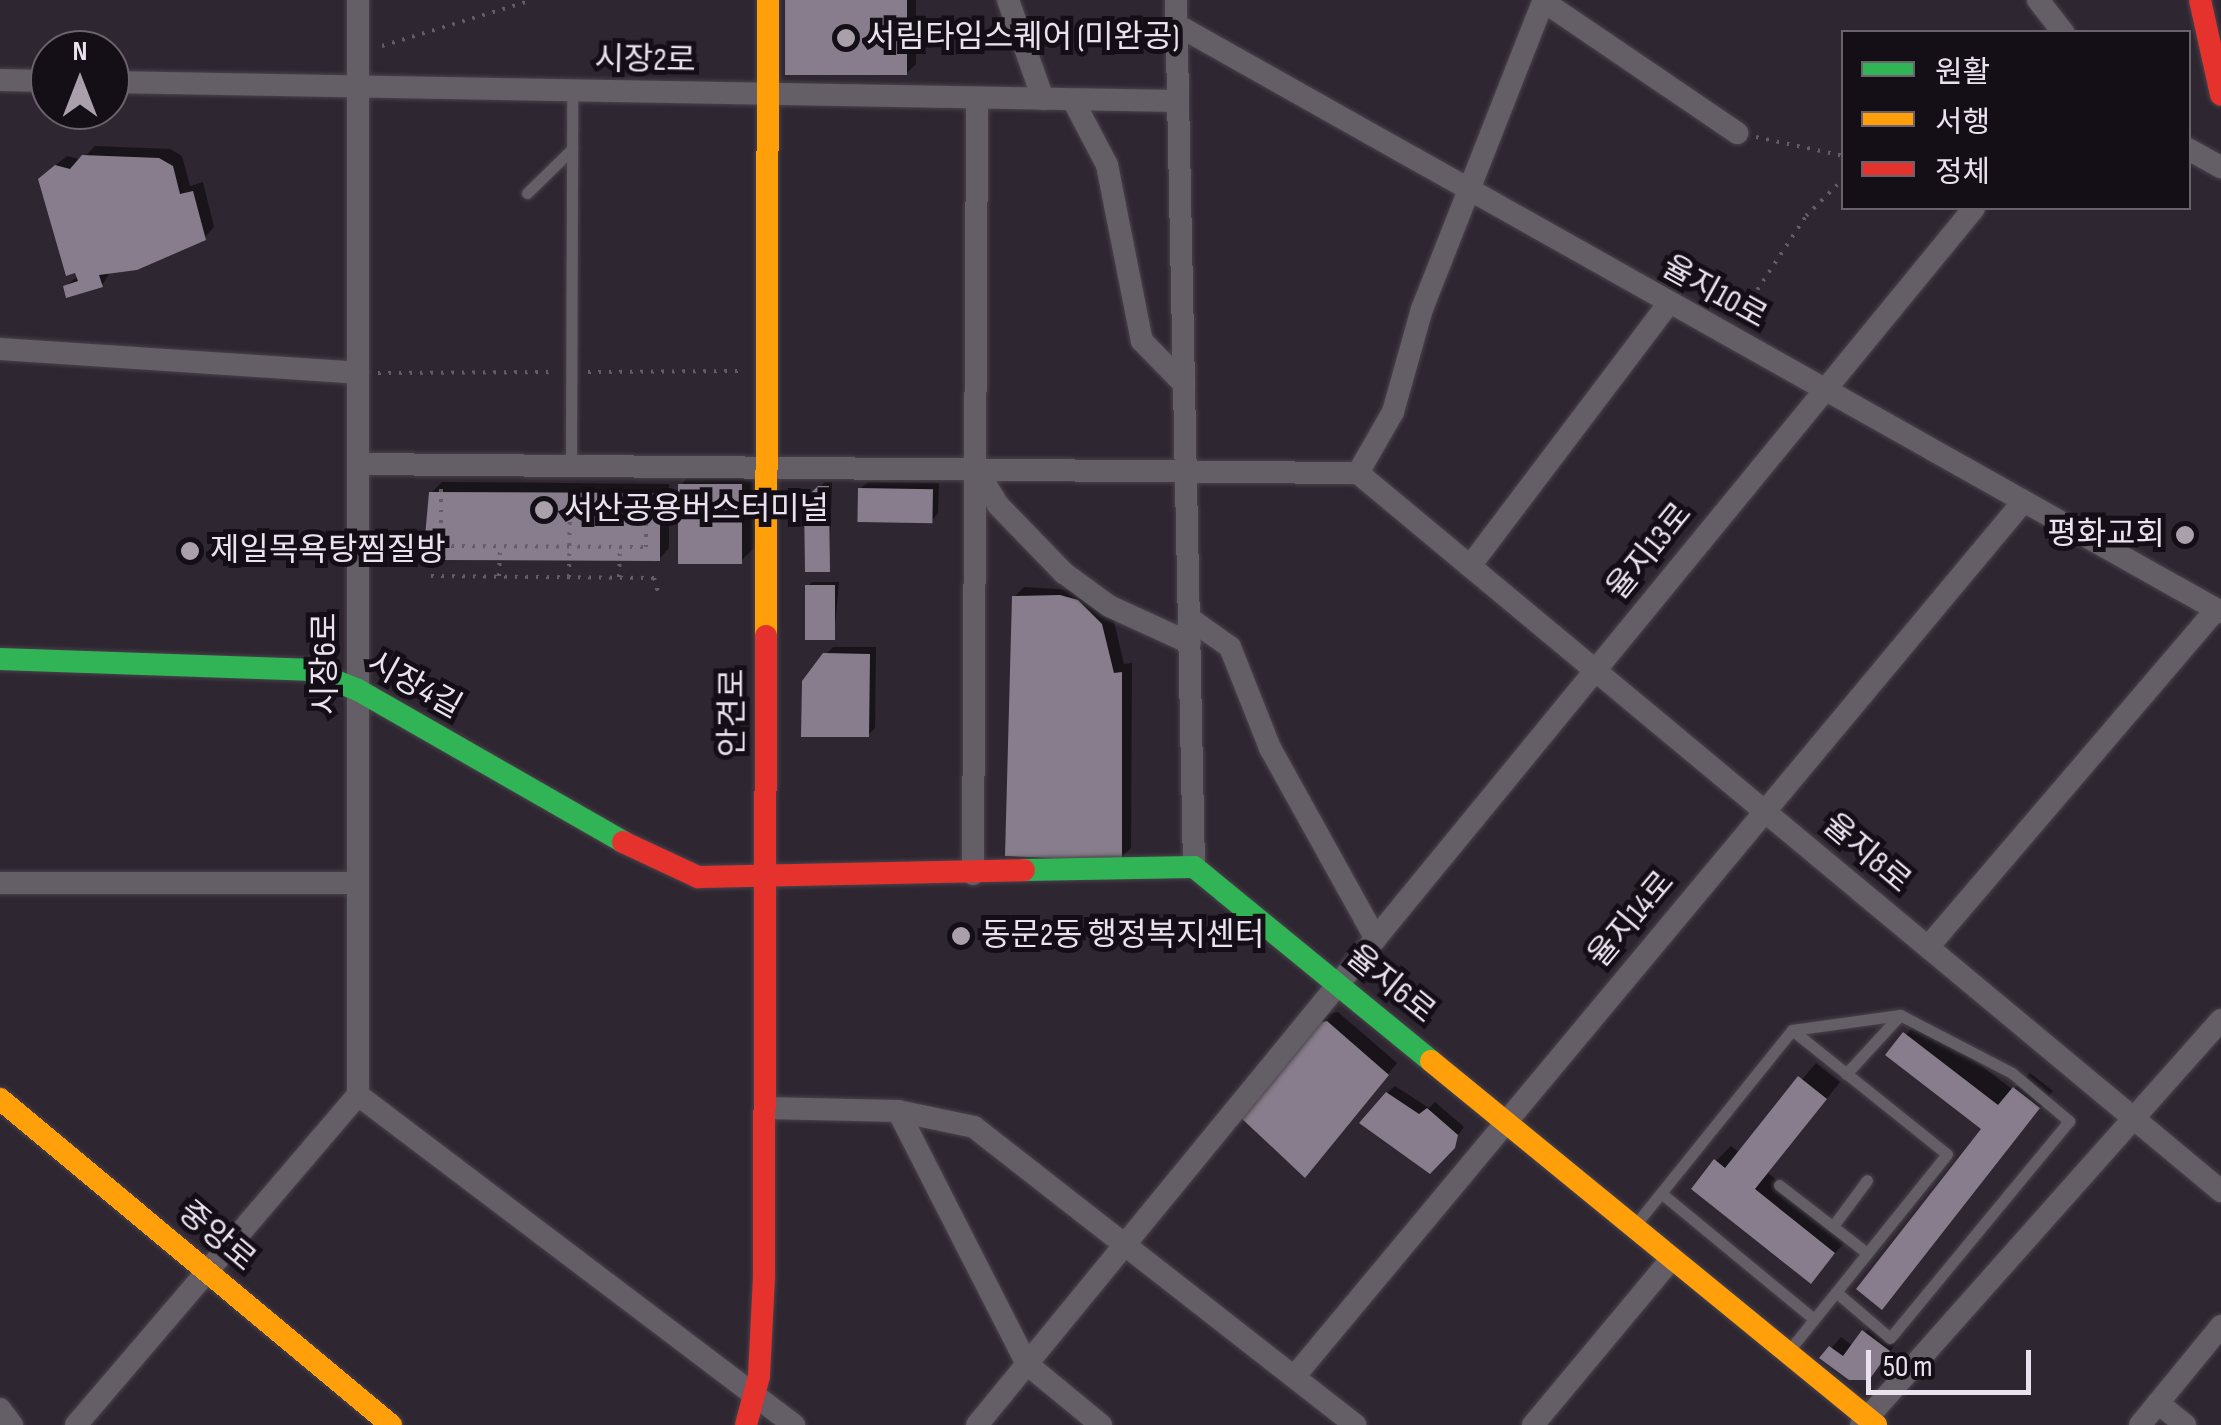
<!DOCTYPE html>
<html>
<head>
<meta charset="utf-8">
<style>
  body { margin:0 }
  #map { position:relative; width:2221px; height:1425px; overflow:hidden; background:#2e2631; font-family:"Sofia Sans Condensed","Noto Sans KR",sans-serif }
  div>[style] { position:absolute }
  .shadow>* { inset:0; background:#0007 }
  .building>* { inset:0; background:#887d8c; transform-origin:0 0 }
  .path>* { height:4px; margin-top:-2px; transform-origin:0; background:repeating-linear-gradient(90deg,#635d66 0 2.5px,transparent 0 10.5px) }
  .roads { filter:drop-shadow(0 0 2px #49424b) drop-shadow(0 0 2px #49424b) }
  .lane>* { height:11px; margin:-5.5px; padding:0 5.5px; transform-origin:5.5px; border-radius:5.5px; background:#645e67 }
  .street>* { height:22px; margin:-11px; padding:0 11px; transform-origin:11px; border-radius:11px; background:#645e67 }
  .fast>* { height:22px; margin:-11px; padding:0 11px; transform-origin:11px; border-radius:11px; background:#30b455 }
  .slow>* { height:22px; margin:-11px; padding:0 11px; transform-origin:11px; border-radius:11px; background:#ff9f0a }
  .jam>* { height:22px; margin:-11px; padding:0 11px; transform-origin:11px; border-radius:11px; background:#e5322d }
  .dots>* { width:28px; height:28px; translate:-50% -50%; box-sizing:border-box; border:5px solid #140e17; border-radius:50% }
  span { translate:-50% -50%; white-space:nowrap; text-align:center; line-height:1.15; -webkit-text-stroke:10px #140e17; paint-order:stroke }
  .poi-label { font-size:32px; color:#ebe2ef }
  .left { translate:0 -50%; text-align:left }
  .right { translate:-100% -50%; text-align:right }
  .street-label { font-size:32px; color:#ebe2ef }
  .legend { position:absolute; left:1841px; top:30px; width:350px; height:180px; box-sizing:border-box; background:#140e17; border:2px solid #6a636d; margin:0; padding:12px 18px; list-style:none; font-size:30px; color:#ebe2ef }
  .legend li { display:flex; align-items:center; gap:20px; height:50px }
  .legend b { width:50px; border:2px solid #6a636d }
  .north { position:absolute; left:30px; top:30px; width:100px; height:100px; box-sizing:border-box; background:#140e17; border:2px solid #6a636d; border-radius:50%; rotate:0deg; font-size:28px; font-weight:700; line-height:40px; text-align:center; color:#ebe2ef }
  .north::after { content:''; display:block; margin:auto; width:35px; height:45px; background:#a9a0ac; clip-path:polygon(50% 0,100% 100%,50% 72%,0 100%) }
  .scale { position:absolute; left:1866px; top:1350px; width:165px; height:45px; box-sizing:border-box; border:5px solid #ebe2ef; border-top:0; padding-left:12px; font-size:30px; line-height:35px; white-space:nowrap; color:#ebe2ef; -webkit-text-stroke:8px #140e17; paint-order:stroke }
</style>
</head>
<body>
<div id="map">
  <div class="shadow">
    <div style="clip-path:polygon(787px 0,916px 0,916px 64px,906px 74px)"></div>
    <div style="clip-path:polygon(95px 146px,170px 149px,182px 156px,190px 186px,203px 182px,214px 227px,204px 238px,111px 271px,102px 285px,65px 287px,78px 276px,51px 169px,67px 156px,82px 160px)"></div>
    <div style="clip-path:polygon(696px 469px,756px 470px,756px 546px,741px 561px,681px 485px)"></div>
    <div style="clip-path:polygon(442px 482px,669px 484px,669px 548px,659px 559px,431px 493px)"></div>
    <div style="clip-path:polygon(825px 482px,832px 482px,829px 569px,807px 501px)"></div>
    <div style="clip-path:polygon(868px 482px,939px 483px,938px 513px,931px 521px,860px 489px)"></div>
    <div style="clip-path:polygon(812px 582px,839px 582px,834px 637px,808px 586px)"></div>
    <div style="clip-path:polygon(1024px 587px,1088px 591px,1112px 613px,1124px 664px,1132px 663px,1131px 848px,1121px 858px,1014px 597px)"></div>
    <div style="clip-path:polygon(833px 647px,876px 647px,875px 728px,868px 735px,825px 655px)"></div>
    <div style="clip-path:polygon(1338px 1012px,1397px 1063px,1315px 1164px,1242px 1116px,1326px 1014px)"></div>
    <div style="clip-path:polygon(1920px 1018px,2013px 1090px,2030px 1073px,2053px 1091px,1882px 1306px,1984px 1129px,1889px 1055px)"></div>
    <div style="clip-path:polygon(1816px 1063px,1840px 1082px,1768px 1173px,1849px 1237px,1811px 1281px,1716px 1161px,1731px 1146px,1740px 1153px)"></div>
    <div style="clip-path:polygon(1395px 1086px,1429px 1108px,1435px 1102px,1464px 1127px,1430px 1171px,1387px 1093px)"></div>
    <div style="clip-path:polygon(1874px 1322px,1899px 1340px,1878px 1367px,1823px 1358px,1841px 1337px,1853px 1346px)"></div>
  </div>
  <div class="building">
    <div style="left:785px;top:0;width:122px;height:75px"></div>
    <div style="clip-path:polygon(82px 155px,159px 158px,173px 166px,180px 194px,193px 191px,206px 240px,137px 270px,99px 275px,103px 287px,66px 298px,63px 286px,78px 281px,75px 273px,66px 276px,38px 179px,55px 165px,70px 169px)"></div>
    <div style="left:678px;top:484px;width:64px;height:80px"></div>
    <div style="clip-path:polygon(818px 486px,829px 486px,830px 572px,805px 572px,804px 500px)"></div>
    <div style="left:858px;top:488px;width:75px;height:34px;rotate:1deg"></div>
    <div style="clip-path:polygon(429px 492px,660px 493px,660px 561px,440px 560px,441px 548px,424px 548px)"></div>
    <div style="left:805px;top:585px;width:30px;height:55px"></div>
    <div style="clip-path:polygon(1060px 595px,1078px 600px,1102px 624px,1114px 673px,1122px 672px,1122px 861px,1005px 856px,1012px 596px)"></div>
    <div style="clip-path:polygon(823px 653px,870px 654px,869px 737px,801px 737px,802px 681px)"></div>
    <div style="clip-path:polygon(1327px 1021px,1389px 1075px,1305px 1178px,1239px 1116px,1313px 1024px)"></div>
    <div style="clip-path:polygon(1903px 1032px,1998px 1105px,2013px 1087px,2040px 1108px,1882px 1310px,1856px 1289px,1981px 1129px,1885px 1055px)"></div>
    <div style="clip-path:polygon(1798px 1076px,1827px 1099px,1755px 1189px,1835px 1253px,1811px 1284px,1691px 1189px,1714px 1159px,1725px 1168px)"></div>
    <div style="clip-path:polygon(1386px 1092px,1419px 1114px,1427px 1108px,1458px 1135px,1455px 1148px,1430px 1174px,1359px 1123px)"></div>
    <div style="clip-path:polygon(1862px 1330px,1890px 1351px,1869px 1380px,1849px 1380px,1819px 1358px,1829px 1346px,1843px 1356px)"></div>
  </div>
  <div class="path">
    <div style="left:382px;top:46px;width:157px;rotate:-17deg"></div>
    <div style="left:1756px;top:137px;width:90px;rotate:12.2deg"></div>
    <div style="left:1740px;top:316px;width:120px;rotate:-56.6deg"></div>
    <div style="left:1806px;top:216px;width:54px;rotate:-45deg"></div>
    <div style="left:588px;top:372px;width:150px;rotate:-0.4deg"></div>
    <div style="left:378px;top:373px;width:175px;rotate:-0.3deg"></div>
    <div style="left:441px;top:489px;width:57px;rotate:90deg"></div>
    <div style="left:441px;top:546px;width:205px;rotate:0.3deg"></div>
    <div style="left:646px;top:547px;width:59px;rotate:-90deg"></div>
    <div style="left:431px;top:576px;width:223px;rotate:0.5deg"></div>
    <div style="left:654px;top:578px;width:18px;rotate:74deg"></div>
    <div style="left:499px;top:576px;width:30px;rotate:-88deg"></div>
    <div style="left:569px;top:577px;width:88px;rotate:-89.3deg"></div>
    <div style="left:619px;top:577px;width:30px;rotate:-88deg"></div>
  </div>
  <div class="roads">
    <div class="lane">
      <div style="left:527px;top:193px;width:63px;rotate:-44.4deg"></div>
      <div style="left:571px;top:464px;width:372px;rotate:-89.8deg"></div>
      <div style="left:1792px;top:1030px;width:109px;rotate:-7.9deg"></div>
      <div style="left:1900px;top:1015px;width:126px;rotate:27.4deg"></div>
      <div style="left:2012px;top:1073px;width:75px;rotate:40.1deg"></div>
      <div style="left:2069px;top:1121px;width:281px;rotate:129.5deg"></div>
      <div style="left:1890px;top:1338px;width:71px;rotate:-139.6deg"></div>
      <div style="left:1846px;top:1074px;width:80px;rotate:-47.5deg"></div>
      <div style="left:1779px;top:1185px;width:111px;rotate:37.7deg"></div>
      <div style="left:1661px;top:1193px;width:198px;rotate:39.5deg"></div>
      <div style="left:1636px;top:1224px;width:249px;rotate:-51.2deg"></div>
      <div style="left:1792px;top:1030px;width:198px;rotate:38.7deg"></div>
      <div style="left:1947px;top:1154px;width:250px;rotate:128.8deg"></div>
      <div style="left:1833px;top:1226px;width:57px;rotate:-53.5deg"></div>
    </div>
    <div class="street">
      <div style="left:1008px;top:0;width:105px;rotate:70.5deg"></div>
      <div style="left:1176px;top:0;width:867px;rotate:88.81deg"></div>
      <div style="left:2038px;top:0;width:41px;rotate:52deg"></div>
      <div style="left:1543px;top:1px;width:235px;rotate:34.2deg"></div>
      <div style="left:1177px;top:25px;width:1198px;rotate:29.35deg"></div>
      <div style="left:0;top:80px;width:50px;rotate:1.1deg"></div>
      <div style="left:110px;top:82px;width:1068px;rotate:1.02deg"></div>
      <div style="left:1073px;top:100px;width:73px;rotate:62.4deg"></div>
      <div style="left:1107px;top:165px;width:179px;rotate:78.8deg"></div>
      <div style="left:1142px;top:341px;width:60px;rotate:45.7deg"></div>
      <div style="left:2188px;top:149px;width:38px;rotate:29deg"></div>
      <div style="left:0;top:349px;width:359px;rotate:3.8deg"></div>
      <div style="left:358px;top:464px;width:1000px;rotate:0.52deg"></div>
      <div style="left:1358px;top:473px;width:1123px;rotate:39.76deg"></div>
      <div style="left:975px;top:467px;width:44px;rotate:58.8deg"></div>
      <div style="left:998px;top:505px;width:95px;rotate:45.9deg"></div>
      <div style="left:1064px;top:573px;width:56px;rotate:36.3deg"></div>
      <div style="left:1109px;top:606px;width:89px;rotate:24.6deg"></div>
      <div style="left:1358px;top:473px;width:70px;rotate:-60.2deg"></div>
      <div style="left:1393px;top:412px;width:107px;rotate:-74.3deg"></div>
      <div style="left:1422px;top:309px;width:332px;rotate:-68.5deg"></div>
      <div style="left:1470px;top:566px;width:328px;rotate:-52.9deg"></div>
      <div style="left:1189px;top:618px;width:50px;rotate:35.3deg"></div>
      <div style="left:1230px;top:647px;width:109px;rotate:68.4deg"></div>
      <div style="left:1270px;top:748px;width:218px;rotate:61deg"></div>
      <div style="left:973px;top:874px;width:775px;rotate:-89.7deg"></div>
      <div style="left:0;top:883px;width:358px"></div>
      <div style="left:1928px;top:947px;width:439px;rotate:-49.5deg"></div>
      <div style="left:358px;top:1095px;width:547px;rotate:37.12deg"></div>
      <div style="left:765px;top:1108px;width:133px;rotate:1.3deg"></div>
      <div style="left:898px;top:1111px;width:78px;rotate:11.9deg"></div>
      <div style="left:974px;top:1127px;width:484px;rotate:38deg"></div>
      <div style="left:898px;top:1111px;width:284px;rotate:63deg"></div>
      <div style="left:1027px;top:1364px;width:96px;rotate:39.5deg"></div>
      <div style="left:1294px;top:1377px;width:1136px;rotate:-50.21deg"></div>
      <div style="left:2158px;top:1403px;width:35px;rotate:39deg"></div>
      <div style="left:0;top:1409px;width:20px;rotate:53deg"></div>
      <div style="left:76px;top:1425px;width:434px;rotate:-49.5deg"></div>
      <div style="left:358px;top:1095px;width:1095px;rotate:-90deg"></div>
      <div style="left:977px;top:1425px;width:1573px;rotate:-50.67deg"></div>
      <div style="left:1533px;top:1425px;width:217px;rotate:-50.2deg"></div>
      <div style="left:1861px;top:1425px;width:542px;rotate:-48.37deg"></div>
      <div style="left:2140px;top:1425px;width:128px;rotate:-50.7deg"></div>
    </div>
    <div class="fast">
      <div style="left:0;top:659px;width:308px;rotate:2deg"></div>
      <div style="left:308px;top:670px;width:54px;rotate:21.8deg"></div>
      <div style="left:358px;top:690px;width:305px;rotate:29.8deg"></div>
      <div style="left:1024px;top:870px;width:170px;rotate:-1deg"></div>
      <div style="left:1194px;top:867px;width:306px;rotate:39.3deg"></div>
    </div>
    <div class="slow">
      <div style="left:766px;top:636px;width:636px;rotate:-89.82deg"></div>
      <div style="left:1431px;top:1061px;width:575px;rotate:39.28deg"></div>
      <div style="left:0;top:1099px;width:509px;rotate:39.82deg"></div>
    </div>
    <div class="jam">
      <div style="left:2200px;top:0;width:97px;rotate:77.5deg"></div>
      <div style="left:623px;top:842px;width:83px;rotate:25deg"></div>
      <div style="left:698px;top:877px;width:326px;rotate:-1.2deg"></div>
      <div style="left:746px;top:1425px;width:51px;rotate:-75.1deg"></div>
      <div style="left:759px;top:1376px;width:100px;rotate:-87.1deg"></div>
      <div style="left:764px;top:1276px;width:640px;rotate:-89.82deg"></div>
    </div>
  </div>
  <div class="dots">
    <div style="left:846px;top:38px;background:#a9a0ac"></div>
    <div style="left:544px;top:510px;background:#a9a0ac"></div>
    <div style="left:2185px;top:535px;background:#a9a0ac"></div>
    <div style="left:190px;top:551px;background:#a9a0ac"></div>
    <div style="left:961px;top:936px;background:#a9a0ac"></div>
  </div>
  <div class="poi-label">
    <span class="left" style="left:866px;top:38px">서림타임스퀘어 (미완공)</span>
    <span class="left" style="left:564px;top:510px">서산공용버스터미널</span>
    <span class="right" style="left:2165px;top:535px">평화교회</span>
    <span class="left" style="left:210px;top:551px">제일목욕탕찜질방</span>
    <span class="left" style="left:981px;top:936px">동문2동 행정복지센터</span>
  </div>
  <div class="street-label">
    <span style="left:645px;top:61px;rotate:1deg">시장2로</span>
    <span style="left:1714px;top:293px;rotate:29deg">율지10로</span>
    <span style="left:1650px;top:552px;rotate:-51deg">율지13로</span>
    <span style="left:326px;top:664px;rotate:-90deg">시장6로</span>
    <span style="left:414px;top:686px;rotate:29deg">시장4길</span>
    <span style="left:734px;top:713px;rotate:-90deg">안견로</span>
    <span style="left:1866px;top:854px;rotate:40deg">율지8로</span>
    <span style="left:1632px;top:920px;rotate:-50deg">율지14로</span>
    <span style="left:1390px;top:985px;rotate:39deg">율지6로</span>
    <span style="left:216px;top:1237px;rotate:40deg">중앙로</span>
  </div>
  <ul class="legend">
  <li><b style="height:12px;background:#30b455"></b>원활</li>
  <li><b style="height:12px;background:#ff9f0a"></b>서행</li>
  <li><b style="height:12px;background:#e5322d"></b>정체</li>
  </ul>
  <div class="north">N</div>
  <div class="scale">50 m</div>
</div>
</body>
</html>
